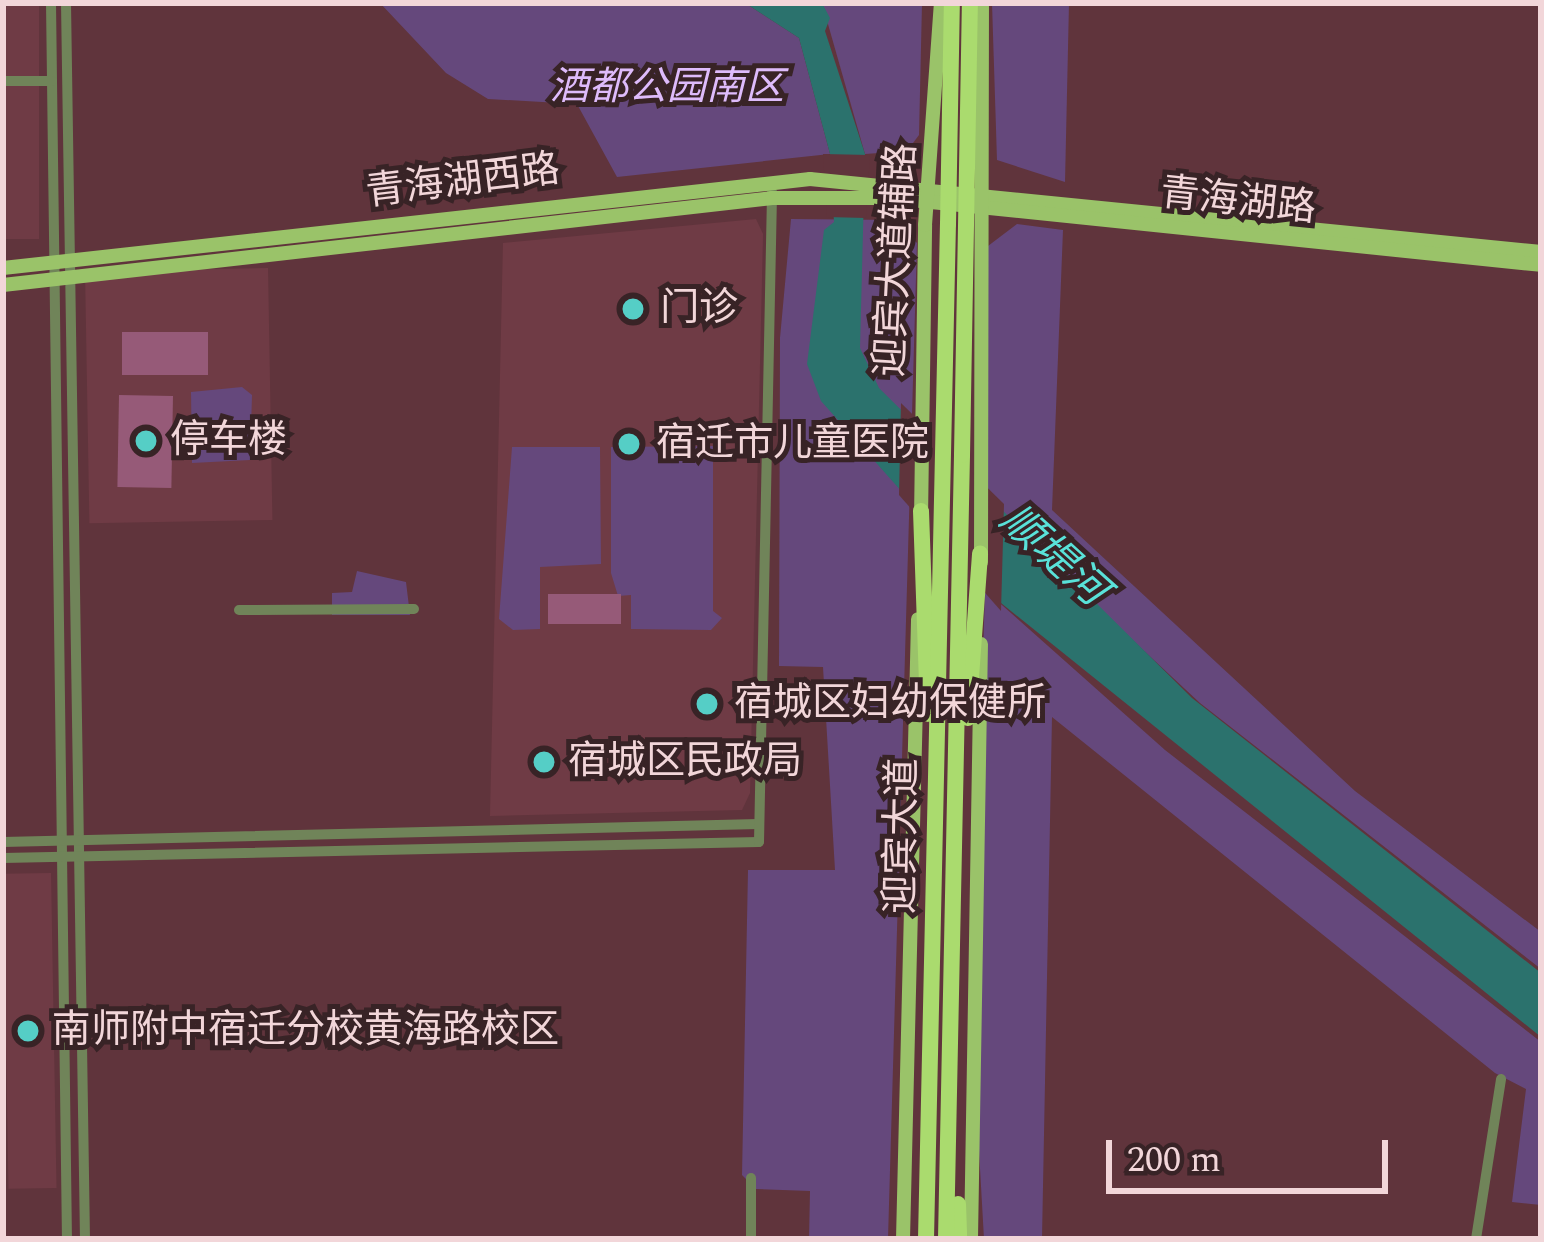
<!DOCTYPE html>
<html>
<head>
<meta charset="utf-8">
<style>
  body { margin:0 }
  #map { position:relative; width:1544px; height:1242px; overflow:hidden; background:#60343c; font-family:Spectral,"Noto Sans SC",serif }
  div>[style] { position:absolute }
  .built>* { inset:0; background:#6f3b45; transform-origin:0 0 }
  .green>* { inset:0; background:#65487c }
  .water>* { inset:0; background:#2b726d }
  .pier>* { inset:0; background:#60343c }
  .building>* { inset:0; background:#965a78; transform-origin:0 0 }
  .minor>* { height:10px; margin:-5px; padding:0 5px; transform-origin:5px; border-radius:5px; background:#708459 }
  .major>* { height:14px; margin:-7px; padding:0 7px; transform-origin:7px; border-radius:7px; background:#9ac369 }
  .highway>* { height:16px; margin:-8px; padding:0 8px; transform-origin:8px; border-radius:8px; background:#aadb6e }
  .highway-bridge>* { height:16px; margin:-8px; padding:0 8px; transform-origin:8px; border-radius:8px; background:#aadb6e }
  .dots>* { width:33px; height:33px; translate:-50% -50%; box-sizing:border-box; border:6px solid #382326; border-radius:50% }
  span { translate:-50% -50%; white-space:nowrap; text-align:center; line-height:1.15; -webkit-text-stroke:10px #382326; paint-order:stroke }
  .park-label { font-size:39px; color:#debbfb; font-style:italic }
  .street-label { font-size:39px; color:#f2d6d9 }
  .poi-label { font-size:39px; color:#f2d6d9 }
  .left { translate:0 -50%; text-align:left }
  .water-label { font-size:42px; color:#59e2d9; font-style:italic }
  .frame { position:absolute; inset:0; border:6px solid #f2d6d9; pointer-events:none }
  .scale { position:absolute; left:1106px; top:1140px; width:282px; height:54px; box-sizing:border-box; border:6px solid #f2d6d9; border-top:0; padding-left:15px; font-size:36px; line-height:42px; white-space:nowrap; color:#f2d6d9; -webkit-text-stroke:9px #382326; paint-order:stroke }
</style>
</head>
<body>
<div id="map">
  <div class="built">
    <div style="left:39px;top:3px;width:236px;height:36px;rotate:90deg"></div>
    <div style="clip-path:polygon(756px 219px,763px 234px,750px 793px,742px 810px,490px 816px,503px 243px)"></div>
    <div style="left:268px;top:268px;width:252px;height:183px;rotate:89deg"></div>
    <div style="left:51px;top:873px;width:315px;height:48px;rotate:89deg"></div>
  </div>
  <div class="green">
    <div style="clip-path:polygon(380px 3px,745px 3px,799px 38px,830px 154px,617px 177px,577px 104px,488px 99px,446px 73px)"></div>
    <div style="clip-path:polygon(822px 3px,922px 3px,919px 135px,907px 151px,865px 154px)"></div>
    <div style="clip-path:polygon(992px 3px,1069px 3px,1065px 182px,997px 160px)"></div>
    <div style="clip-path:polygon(791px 219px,894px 220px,917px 243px,888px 1239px,809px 1239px,810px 1191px,756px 1189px,742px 1175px,748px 870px,835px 870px,823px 667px,779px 666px,780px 338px)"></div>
    <div style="clip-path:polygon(1017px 224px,1063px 230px,1052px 510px,1355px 791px,1541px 932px,1541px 969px,1200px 703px,981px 499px,988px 246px)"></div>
    <div style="clip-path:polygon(242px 387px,252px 395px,250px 460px,192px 463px,191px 392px)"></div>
    <div style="clip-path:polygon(713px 446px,713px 611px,722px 618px,711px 630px,631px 629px,631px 595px,618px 596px,611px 573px,611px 447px)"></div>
    <div style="clip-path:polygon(512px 447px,600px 447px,601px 564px,540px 567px,540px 629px,513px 630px,499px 619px)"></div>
    <div style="clip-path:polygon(357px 571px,406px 582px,410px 615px,332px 615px,332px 593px,352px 592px)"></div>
    <div style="clip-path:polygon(985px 590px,1165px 750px,1541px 1042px,1541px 1205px,1512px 1202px,1526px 1089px,1495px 1073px,1052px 717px,1042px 1239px,984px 1239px,972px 1027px)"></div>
  </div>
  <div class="water">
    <div style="clip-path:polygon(745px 3px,822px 3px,830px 18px,825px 31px,865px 154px,860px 348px,879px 388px,1192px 698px,1541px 973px,1541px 1037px,1001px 603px,821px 401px,807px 364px,824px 230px,834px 222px,830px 154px,799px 38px)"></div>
  </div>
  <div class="pier">
    <div style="clip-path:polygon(823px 154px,870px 155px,866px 218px,827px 217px)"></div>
    <div style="clip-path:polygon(901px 403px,1004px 504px,1001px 611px,899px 495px)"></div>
  </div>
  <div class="building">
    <div style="left:122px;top:332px;width:86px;height:43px"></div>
    <div style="left:119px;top:395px;width:54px;height:92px;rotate:1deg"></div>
    <div style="left:621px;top:594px;width:30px;height:73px;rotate:90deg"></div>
  </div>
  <div class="minor">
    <div style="left:51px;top:3px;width:1236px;rotate:89.26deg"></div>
    <div style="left:66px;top:3px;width:1236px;rotate:89.12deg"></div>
    <div style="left:3px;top:81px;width:49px"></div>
    <div style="left:239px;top:610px;width:175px;rotate:-0.3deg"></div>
    <div style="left:3px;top:842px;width:756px;rotate:-1.36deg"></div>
    <div style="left:3px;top:858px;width:756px;rotate:-1.21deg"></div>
    <div style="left:759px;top:842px;width:650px;rotate:-88.85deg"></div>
    <div style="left:751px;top:1178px;width:61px;rotate:90deg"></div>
    <div style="left:1476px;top:1239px;width:162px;rotate:-81.1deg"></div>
  </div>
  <div class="major">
    <div style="left:3px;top:268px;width:812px;rotate:-6.29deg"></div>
    <div style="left:810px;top:179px;width:735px;rotate:5.7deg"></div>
    <div style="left:3px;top:285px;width:774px;rotate:-6.45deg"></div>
    <div style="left:772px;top:198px;width:120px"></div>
    <div style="left:892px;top:198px;width:652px;rotate:5.89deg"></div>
    <div style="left:921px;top:519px;width:294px;rotate:-89.2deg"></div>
    <div style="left:925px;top:225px;width:223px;rotate:-85.9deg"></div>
    <div style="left:981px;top:562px;width:559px;rotate:-89.9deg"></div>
    <div style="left:903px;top:1239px;width:620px;rotate:-88.61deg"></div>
    <div style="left:971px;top:1239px;width:595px;rotate:-89.04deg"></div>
  </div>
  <div class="highway">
    <div style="left:921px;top:511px;width:203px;rotate:88deg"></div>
    <div style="left:968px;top:718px;width:165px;rotate:-85.8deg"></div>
    <div style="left:958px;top:1204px;width:35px;rotate:88deg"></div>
    <div style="left:926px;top:1239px;width:1015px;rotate:-88.76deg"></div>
    <div style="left:946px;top:1239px;width:784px;rotate:-88.83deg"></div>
  </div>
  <div class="highway-bridge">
    <div style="left:948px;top:224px;width:221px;rotate:-89deg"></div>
    <div style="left:962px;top:455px;width:452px;rotate:-89deg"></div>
  </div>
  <div class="dots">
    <div style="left:633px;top:309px;background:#55cec6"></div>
    <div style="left:146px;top:441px;background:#55cec6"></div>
    <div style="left:629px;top:444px;background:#55cec6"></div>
    <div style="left:707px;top:704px;background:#55cec6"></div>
    <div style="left:544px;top:762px;background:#55cec6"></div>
    <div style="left:28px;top:1031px;background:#55cec6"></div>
  </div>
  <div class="park-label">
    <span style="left:667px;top:88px">酒都公园南区</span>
  </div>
  <div class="street-label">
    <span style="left:463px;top:182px;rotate:-7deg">青海湖西路</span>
    <span style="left:1238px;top:202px;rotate:6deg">青海湖路</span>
    <span style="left:897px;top:260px;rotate:-87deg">迎宾大道辅路</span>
    <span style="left:903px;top:836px;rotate:-89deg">迎宾大道</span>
  </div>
  <div class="poi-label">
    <span class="left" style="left:660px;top:309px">门诊</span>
    <span class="left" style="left:170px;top:441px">停车楼</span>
    <span class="left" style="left:656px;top:444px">宿迁市儿童医院</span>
    <span class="left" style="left:734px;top:704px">宿城区妇幼保健所</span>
    <span class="left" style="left:568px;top:762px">宿城区民政局</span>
    <span class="left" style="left:52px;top:1031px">南师附中宿迁分校黄海路校区</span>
  </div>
  <div class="water-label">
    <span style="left:1053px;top:556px;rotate:42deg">顺堤河</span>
  </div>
  <div class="frame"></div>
  <div class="scale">200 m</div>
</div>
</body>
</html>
